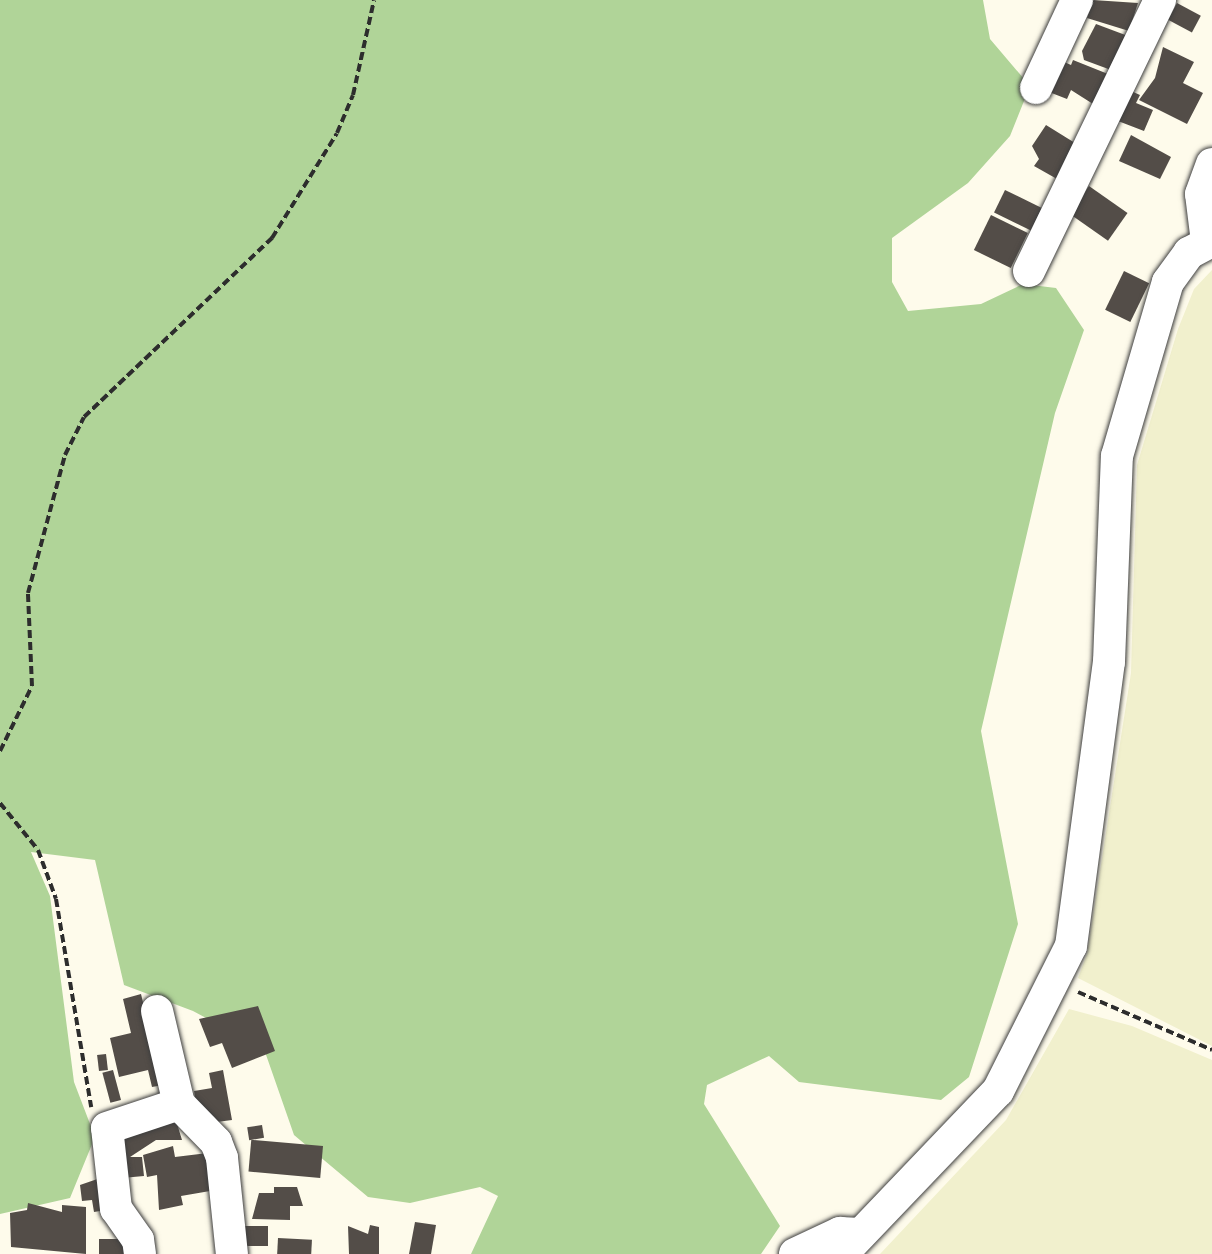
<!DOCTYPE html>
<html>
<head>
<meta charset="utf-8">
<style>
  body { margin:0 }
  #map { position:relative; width:1212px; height:1254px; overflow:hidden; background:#fefbeb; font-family:"Playfair Display",serif }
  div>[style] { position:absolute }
  .farmland>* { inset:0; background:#f1f0cd }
  .forest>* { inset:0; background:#b0d498 }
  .building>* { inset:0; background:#534d48; transform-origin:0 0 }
  .path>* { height:4px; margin-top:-2px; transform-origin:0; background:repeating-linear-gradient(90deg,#2d2d2d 0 8px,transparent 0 12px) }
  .roads { filter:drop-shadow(0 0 2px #3e3e3e) drop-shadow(0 0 2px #3e3e3e) }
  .minor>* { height:32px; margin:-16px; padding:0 16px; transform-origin:16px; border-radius:16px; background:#fff }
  span { translate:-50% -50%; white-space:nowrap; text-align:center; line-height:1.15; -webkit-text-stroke:8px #fff; paint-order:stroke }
</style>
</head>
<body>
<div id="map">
  <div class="farmland">
    <div style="clip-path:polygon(1212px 270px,1212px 1046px,1078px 978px,1087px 954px,1131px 673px,1137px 465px,1178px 329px,1194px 289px)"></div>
    <div style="clip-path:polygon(1069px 1009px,1132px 1026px,1212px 1060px,1212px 1254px,880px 1254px,1006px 1120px)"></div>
  </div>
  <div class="forest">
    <div style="clip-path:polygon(0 0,983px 0,990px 39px,1030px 86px,1010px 136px,968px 183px,892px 238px,892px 282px,908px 311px,981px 304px,1023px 284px,1056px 288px,1084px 330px,1055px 413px,981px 731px,1018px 924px,969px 1077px,941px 1100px,799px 1082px,769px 1056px,707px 1085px,704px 1104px,780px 1226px,761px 1254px,471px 1254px,498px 1196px,480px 1187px,410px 1203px,368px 1197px,294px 1135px,264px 1049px,193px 1011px,124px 985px,95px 860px,31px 852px,50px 896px,74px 1082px,95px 1137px,70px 1198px,0 1214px)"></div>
  </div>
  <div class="building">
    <div style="clip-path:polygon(1093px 0,1138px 3px,1129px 31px,1087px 18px)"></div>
    <div style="left:1177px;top:3px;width:27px;height:19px;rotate:28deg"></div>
    <div style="clip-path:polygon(1096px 24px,1128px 36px,1111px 70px,1084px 60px,1082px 51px)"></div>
    <div style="clip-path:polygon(1163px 47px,1194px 62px,1183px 83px,1203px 93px,1187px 124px,1139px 100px,1155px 78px)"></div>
    <div style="clip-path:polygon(1073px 60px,1108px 74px,1093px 104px,1071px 90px,1067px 99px,1049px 92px,1062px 61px,1071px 65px)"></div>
    <div style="clip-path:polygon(1131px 91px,1140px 95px,1136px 103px,1153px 110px,1144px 131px,1118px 121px)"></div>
    <div style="clip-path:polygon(1046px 125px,1075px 143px,1057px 179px,1034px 166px,1039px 159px,1032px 146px)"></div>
    <div style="clip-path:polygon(1131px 135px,1171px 157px,1160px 179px,1119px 161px)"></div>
    <div style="left:1089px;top:186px;width:47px;height:34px;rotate:35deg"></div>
    <div style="left:1005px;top:190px;width:41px;height:25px;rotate:26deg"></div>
    <div style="left:991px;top:215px;width:41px;height:39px;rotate:26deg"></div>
    <div style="left:1124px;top:271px;width:28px;height:43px;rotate:26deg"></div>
    <div style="clip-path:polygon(141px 994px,163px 1085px,152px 1087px,148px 1070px,119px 1077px,110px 1038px,131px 1033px,123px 999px)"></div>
    <div style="clip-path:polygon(258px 1006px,275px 1051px,232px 1068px,222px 1043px,210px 1047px,199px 1019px)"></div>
    <div style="left:106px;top:1054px;width:16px;height:9px;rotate:83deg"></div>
    <div style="left:113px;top:1070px;width:31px;height:11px;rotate:75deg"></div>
    <div style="clip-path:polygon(223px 1070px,232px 1120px,209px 1123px,198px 1115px,194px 1091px,212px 1088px,209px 1073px)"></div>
    <div style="clip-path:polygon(175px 1117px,182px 1140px,156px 1140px,130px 1157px,142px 1157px,144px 1176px,122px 1178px,117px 1137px)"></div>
    <div style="left:262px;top:1125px;width:13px;height:15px;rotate:81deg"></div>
    <div style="clip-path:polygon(173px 1146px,175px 1157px,216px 1152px,210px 1191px,181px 1196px,183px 1205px,159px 1210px,157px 1175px,147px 1177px,143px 1155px)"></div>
    <div style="left:323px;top:1146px;width:32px;height:72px;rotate:95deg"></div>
    <div style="clip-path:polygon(109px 1175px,117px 1223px,107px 1224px,106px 1210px,94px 1212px,92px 1200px,82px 1201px,80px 1185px)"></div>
    <div style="clip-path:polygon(274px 1187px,297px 1187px,303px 1206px,290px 1206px,290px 1220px,252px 1219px,259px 1193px,274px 1193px)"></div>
    <div style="clip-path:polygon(28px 1203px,62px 1212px,62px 1205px,86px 1207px,86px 1254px,11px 1247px,10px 1213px,27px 1210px)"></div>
    <div style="clip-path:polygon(415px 1222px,436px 1225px,431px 1254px,409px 1254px)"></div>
    <div style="clip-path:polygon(370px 1225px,379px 1227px,379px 1254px,349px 1254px,348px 1226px,368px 1234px)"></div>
    <div style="left:238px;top:1226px;width:30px;height:20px"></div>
    <div style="left:278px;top:1238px;width:34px;height:16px;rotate:3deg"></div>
    <div style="left:99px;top:1239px;width:33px;height:15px"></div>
  </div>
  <div class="path">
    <div style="left:0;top:751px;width:72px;rotate:-63.8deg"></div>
    <div style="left:32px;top:686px;width:93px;rotate:-92.5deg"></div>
    <div style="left:28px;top:593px;width:143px;rotate:-75deg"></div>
    <div style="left:65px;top:455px;width:42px;rotate:-63.4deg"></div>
    <div style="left:84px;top:417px;width:260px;rotate:-43.6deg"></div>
    <div style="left:272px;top:238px;width:123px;rotate:-58.2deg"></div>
    <div style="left:337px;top:133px;width:41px;rotate:-67.2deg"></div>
    <div style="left:353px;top:95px;width:97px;rotate:-77.5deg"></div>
    <div style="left:0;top:803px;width:60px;rotate:51deg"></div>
    <div style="left:38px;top:850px;width:52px;rotate:69.8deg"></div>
    <div style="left:56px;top:899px;width:211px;rotate:80.4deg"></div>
    <div style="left:1078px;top:992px;width:146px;rotate:23.4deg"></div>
  </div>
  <div class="roads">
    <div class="minor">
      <div style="left:1036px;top:88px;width:97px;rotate:-65deg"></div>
      <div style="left:1207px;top:242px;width:48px;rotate:-97.1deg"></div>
      <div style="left:1201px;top:194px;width:32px;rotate:-70deg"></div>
      <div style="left:1029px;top:271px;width:301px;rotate:-64.2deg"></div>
      <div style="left:157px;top:1011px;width:96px;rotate:76.7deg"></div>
      <div style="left:179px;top:1104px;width:53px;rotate:45.8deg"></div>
      <div style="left:216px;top:1142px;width:17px;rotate:69deg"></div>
      <div style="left:222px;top:1158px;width:97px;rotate:84.1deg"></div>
      <div style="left:140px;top:1254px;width:14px;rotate:-98deg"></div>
      <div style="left:138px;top:1240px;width:38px;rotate:-125deg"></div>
      <div style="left:116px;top:1209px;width:81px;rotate:-96.3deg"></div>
      <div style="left:107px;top:1128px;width:76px;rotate:-18.4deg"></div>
      <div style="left:795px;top:1254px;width:50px;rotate:-25deg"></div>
      <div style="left:840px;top:1233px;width:20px;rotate:3deg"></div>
      <div style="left:842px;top:1254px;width:226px;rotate:-46.3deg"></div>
      <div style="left:998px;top:1091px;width:162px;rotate:-63.3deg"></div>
      <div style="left:1071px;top:946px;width:287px;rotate:-82.4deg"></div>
      <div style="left:1109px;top:662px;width:206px;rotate:-87.8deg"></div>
      <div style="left:1117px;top:456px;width:181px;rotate:-73.7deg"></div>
      <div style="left:1168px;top:282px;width:36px;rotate:-54deg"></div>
      <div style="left:1189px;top:253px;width:26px;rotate:-28deg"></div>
    </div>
  </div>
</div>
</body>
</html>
